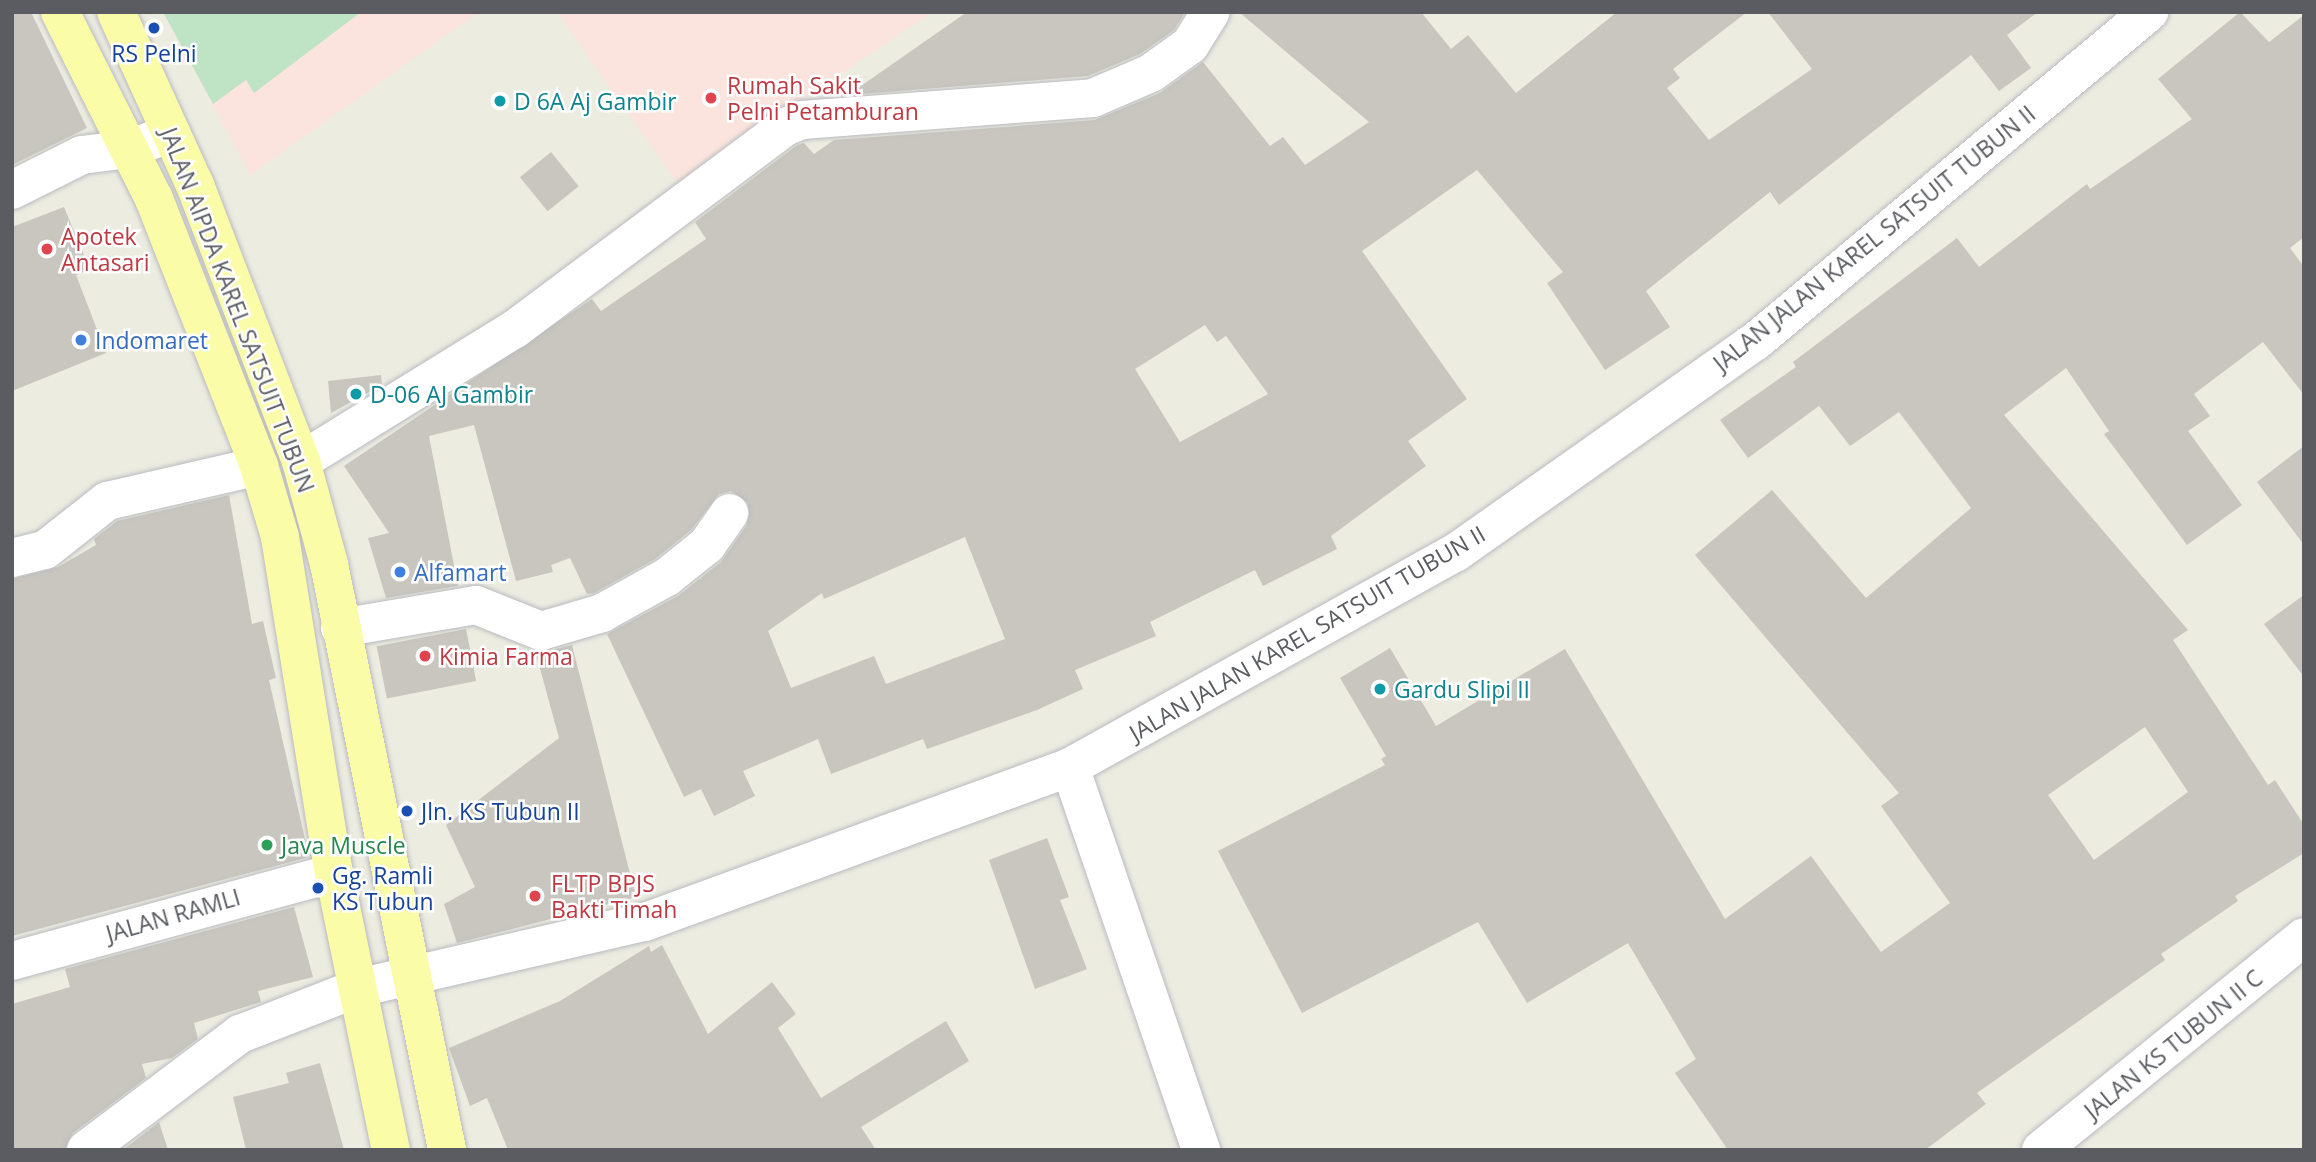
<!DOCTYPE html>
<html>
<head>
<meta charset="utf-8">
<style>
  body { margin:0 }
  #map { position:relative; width:2316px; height:1162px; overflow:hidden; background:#ecece1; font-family:"Open Sans",sans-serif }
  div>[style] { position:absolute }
  .medical>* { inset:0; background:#fae4dd }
  .green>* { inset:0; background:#bee3c5 }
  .building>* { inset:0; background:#c8c6be; transform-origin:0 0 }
  .roads { filter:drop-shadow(0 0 2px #b9bac0) drop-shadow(0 0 2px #b9bac0) }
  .minor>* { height:38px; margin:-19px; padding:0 19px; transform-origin:19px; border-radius:19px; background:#fff }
  .tertiary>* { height:38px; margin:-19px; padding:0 19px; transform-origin:19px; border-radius:19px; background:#fff }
  .primary>* { height:38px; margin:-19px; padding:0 19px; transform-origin:19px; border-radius:19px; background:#fafca7 }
  .dots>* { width:19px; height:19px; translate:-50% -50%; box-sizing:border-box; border:4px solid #fff; border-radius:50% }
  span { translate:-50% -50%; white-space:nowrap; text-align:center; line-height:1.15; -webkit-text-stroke:5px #fff; paint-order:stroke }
  .transit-label { font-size:23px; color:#164399 }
  .left { translate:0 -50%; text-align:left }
  .health-label { font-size:23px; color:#be3a42 }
  .culture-label { font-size:23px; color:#0d838f }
  .street-label { font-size:23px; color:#5a5c62 }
  .shop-label { font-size:23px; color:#366cbe }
  .leisure-label { font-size:23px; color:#27864d }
  .frame { position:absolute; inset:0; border:14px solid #5a5c62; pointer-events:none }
</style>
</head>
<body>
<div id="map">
  <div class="medical">
    <div style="clip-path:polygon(163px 12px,479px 12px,250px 175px)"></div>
    <div style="clip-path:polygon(557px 12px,933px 12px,678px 184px)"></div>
  </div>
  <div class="green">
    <div style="clip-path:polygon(163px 12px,361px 12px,254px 93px,246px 80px,213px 104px)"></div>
  </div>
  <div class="building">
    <div style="clip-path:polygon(12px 12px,31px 12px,87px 128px,12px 165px)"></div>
    <div style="clip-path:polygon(967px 12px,1185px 12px,1174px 30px,1140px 54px,1088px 76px,848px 95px)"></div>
    <div style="clip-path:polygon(evenodd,1239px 12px,1421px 12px,1451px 49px,1468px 35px,1516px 93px,1617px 12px,1747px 12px,1673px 69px,1680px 78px,1667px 88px,1709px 140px,1812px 69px,1768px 12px,2038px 12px,2007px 35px,2031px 68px,1999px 91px,1971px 55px,1779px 205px,1770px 192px,1646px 291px,1670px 327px,1605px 370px,1547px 283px,1563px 272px,1477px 170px,1362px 251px,1467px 399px,1408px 441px,1426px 466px,1331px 536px,1337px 549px,1263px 586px,1255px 570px,1150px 622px,1156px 636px,1075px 670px,1083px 689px,1037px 710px,927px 749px,923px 739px,831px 774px,818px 739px,743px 771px,755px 796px,714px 816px,701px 789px,684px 797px,607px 634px,678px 596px,721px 562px,747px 525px,748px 503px,731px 491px,719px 494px,691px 530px,655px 559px,594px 593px,587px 594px,570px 558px,551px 565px,553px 572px,516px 581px,474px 425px,429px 436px,458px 586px,386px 598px,368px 538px,389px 533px,344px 466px,592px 299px,601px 311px,706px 239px,695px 222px,796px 146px,804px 143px,814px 154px,834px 140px,1095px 120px,1160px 93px,1203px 62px,1270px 146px,1283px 137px,1305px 165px,1369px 122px,1239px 12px,1205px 325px,1217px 342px,1226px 336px,1268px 394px,1180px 442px,1135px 369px,1205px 325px,1239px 12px,965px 537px,1005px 639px,886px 684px,874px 656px,791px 688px,768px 631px,822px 593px,824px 599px,965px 537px)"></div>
    <div style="clip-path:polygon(evenodd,2240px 12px,2269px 42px,2304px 15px,2304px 237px,2290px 248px,2304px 267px,2304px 395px,2263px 342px,2194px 394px,2210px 416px,2188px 431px,2242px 505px,2187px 545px,2104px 434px,2109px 431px,2066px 368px,2004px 415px,2188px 630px,2173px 640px,2268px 785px,2275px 780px,2304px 825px,2304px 853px,2235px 896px,2238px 901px,2161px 954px,2165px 960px,1977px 1093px,1986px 1104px,1925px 1150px,1728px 1150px,1675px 1073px,1696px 1059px,1628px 943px,1527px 1003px,1478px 922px,1302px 1013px,1218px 851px,1385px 765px,1381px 759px,1386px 756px,1340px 678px,1390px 648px,1436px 726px,1565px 649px,1725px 919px,1811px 856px,1881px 952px,1950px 903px,1881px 806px,1899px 793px,1695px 555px,1772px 490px,1866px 598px,1971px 508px,1899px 412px,1850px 446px,1819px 406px,1748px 458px,1720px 420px,1796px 367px,1793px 362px,1957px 238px,1979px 267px,2087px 184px,2090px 189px,2192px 119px,2158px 79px,2240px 12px,2145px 727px,2188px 792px,2094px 860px,2048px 795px,2145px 727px)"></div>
    <div style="left:551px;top:152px;width:44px;height:40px;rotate:51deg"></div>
    <div style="clip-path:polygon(64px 207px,90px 270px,76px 275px,106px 353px,12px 391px,12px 227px)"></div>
    <div style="clip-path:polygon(381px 375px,382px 385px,331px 413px,328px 381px)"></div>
    <div style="clip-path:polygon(2304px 446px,2304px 545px,2257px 482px)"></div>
    <div style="clip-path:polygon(229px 495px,252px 624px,263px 621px,276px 678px,269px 680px,309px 857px,12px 936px,12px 579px,58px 567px,96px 545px,94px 539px,117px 521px)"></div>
    <div style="clip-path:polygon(2304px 595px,2304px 677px,2264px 624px)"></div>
    <div style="left:466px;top:629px;width:53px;height:91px;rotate:79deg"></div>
    <div style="clip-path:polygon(572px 645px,636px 897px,457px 943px,444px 904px,475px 887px,446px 825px,559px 738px,536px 654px)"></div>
    <div style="clip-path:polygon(1047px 838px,1069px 897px,1060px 900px,1087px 969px,1035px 989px,989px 860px)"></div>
    <div style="clip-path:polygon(294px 907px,313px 977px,258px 991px,261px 1002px,194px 1023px,198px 1039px,172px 1058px,142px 1064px,146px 1078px,73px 1133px,65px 1150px,12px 1150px,12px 1004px,70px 987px,65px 969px)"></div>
    <div style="clip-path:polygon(662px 945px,708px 1034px,772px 982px,796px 1014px,778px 1028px,821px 1098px,946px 1021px,969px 1061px,861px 1127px,876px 1150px,508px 1150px,487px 1098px,470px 1106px,449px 1048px,560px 1001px,649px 946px,651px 952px)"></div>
    <div style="clip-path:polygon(320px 1063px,344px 1150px,246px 1150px,233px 1097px,289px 1083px,286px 1073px)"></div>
    <div style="clip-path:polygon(159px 1122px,168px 1150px,123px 1150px)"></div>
  </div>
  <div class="roads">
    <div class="minor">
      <div style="left:12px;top:190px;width:78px;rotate:-26.6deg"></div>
      <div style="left:82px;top:155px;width:47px;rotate:-7.3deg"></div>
      <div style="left:129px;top:149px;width:45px;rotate:-20.9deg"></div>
      <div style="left:301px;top:461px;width:251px;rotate:-31.7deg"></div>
      <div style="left:515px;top:329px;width:337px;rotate:-36.8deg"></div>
      <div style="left:785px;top:127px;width:18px;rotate:-22deg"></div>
      <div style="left:802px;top:120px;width:292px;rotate:-4.3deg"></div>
      <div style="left:1093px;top:98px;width:63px;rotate:-23.3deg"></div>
      <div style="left:1151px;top:73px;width:48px;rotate:-35.7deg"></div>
      <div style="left:1190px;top:45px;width:39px;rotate:-58deg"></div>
      <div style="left:12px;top:558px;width:34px;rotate:-14deg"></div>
      <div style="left:45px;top:550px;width:79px;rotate:-38.3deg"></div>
      <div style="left:107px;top:501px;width:156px;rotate:-13deg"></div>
      <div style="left:340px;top:628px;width:138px;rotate:-9.6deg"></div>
      <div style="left:476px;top:605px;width:70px;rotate:21.8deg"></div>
      <div style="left:541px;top:631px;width:64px;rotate:-16.4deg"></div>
      <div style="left:602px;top:613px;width:74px;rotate:-29deg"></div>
      <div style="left:667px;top:577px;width:51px;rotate:-38.7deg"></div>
      <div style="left:707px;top:545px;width:39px;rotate:-55deg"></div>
      <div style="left:1070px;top:767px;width:405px;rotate:71.1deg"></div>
      <div style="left:12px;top:961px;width:334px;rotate:-15.3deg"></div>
      <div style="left:86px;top:1150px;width:193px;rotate:-37deg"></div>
      <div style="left:240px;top:1034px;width:127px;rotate:-21.3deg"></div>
      <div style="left:2041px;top:1150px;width:338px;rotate:-39deg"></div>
    </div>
    <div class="tertiary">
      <div style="left:358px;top:988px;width:294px;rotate:-13deg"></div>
      <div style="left:645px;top:922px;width:452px;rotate:-20deg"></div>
      <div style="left:1070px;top:767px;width:440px;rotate:-29.1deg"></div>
      <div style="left:1455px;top:553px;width:368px;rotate:-35.2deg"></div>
      <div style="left:1756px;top:341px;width:513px;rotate:-39.93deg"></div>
    </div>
    <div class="primary">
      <div style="left:60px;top:12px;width:209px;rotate:63.3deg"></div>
      <div style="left:154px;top:199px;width:287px;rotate:68.5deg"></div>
      <div style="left:259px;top:466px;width:74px;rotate:73.5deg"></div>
      <div style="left:280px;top:537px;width:340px;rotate:80.9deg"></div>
      <div style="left:334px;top:873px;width:283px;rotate:78.4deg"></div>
      <div style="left:116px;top:12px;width:190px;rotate:65.5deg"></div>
      <div style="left:195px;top:185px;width:296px;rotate:69deg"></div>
      <div style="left:301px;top:461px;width:107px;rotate:74.8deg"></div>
      <div style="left:329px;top:564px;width:598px;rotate:78.61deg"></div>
    </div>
  </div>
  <div class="dots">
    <div style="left:154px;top:28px;background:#1a4fb4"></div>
    <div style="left:711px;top:98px;background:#e0444e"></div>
    <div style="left:500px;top:101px;background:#0f9aa8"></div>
    <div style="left:47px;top:249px;background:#e0444e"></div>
    <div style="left:81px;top:340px;background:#3f7fe0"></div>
    <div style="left:356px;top:394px;background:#0f9aa8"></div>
    <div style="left:400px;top:572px;background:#3f7fe0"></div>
    <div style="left:425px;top:656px;background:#e0444e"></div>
    <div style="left:1380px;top:689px;background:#0f9aa8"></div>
    <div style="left:407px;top:811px;background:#1a4fb4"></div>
    <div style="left:267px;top:845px;background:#2e9e5b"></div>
    <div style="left:318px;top:888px;background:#1a4fb4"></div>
    <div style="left:535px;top:896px;background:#e0444e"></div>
  </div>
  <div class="transit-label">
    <span style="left:154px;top:53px">RS Pelni</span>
    <span class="left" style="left:421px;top:811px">Jln. KS Tubun II</span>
    <span class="left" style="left:332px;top:888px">Gg. Ramli<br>KS Tubun</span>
  </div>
  <div class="health-label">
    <span class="left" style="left:727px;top:98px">Rumah Sakit<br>Pelni Petamburan</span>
    <span class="left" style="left:61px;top:249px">Apotek<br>Antasari</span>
    <span class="left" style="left:439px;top:656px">Kimia Farma</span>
    <span class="left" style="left:551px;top:896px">FLTP BPJS<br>Bakti Timah</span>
  </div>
  <div class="culture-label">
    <span class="left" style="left:514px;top:101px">D 6A Aj Gambir</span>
    <span class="left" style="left:370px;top:394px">D-06 AJ Gambir</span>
    <span class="left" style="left:1394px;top:689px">Gardu Slipi II</span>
  </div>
  <div class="street-label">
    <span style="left:1874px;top:238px;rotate:-39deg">JALAN JALAN KAREL SATSUIT TUBUN II</span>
    <span style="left:238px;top:310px;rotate:69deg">JALAN AIPDA KAREL SATSUIT TUBUN</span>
    <span style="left:1307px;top:633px;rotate:-30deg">JALAN JALAN KAREL SATSUIT TUBUN II</span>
    <span style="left:173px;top:915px;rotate:-16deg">JALAN RAMLI</span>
    <span style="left:2173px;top:1044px;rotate:-39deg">JALAN KS TUBUN II C</span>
  </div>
  <div class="shop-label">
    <span class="left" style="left:95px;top:340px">Indomaret</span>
    <span class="left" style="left:414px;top:572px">Alfamart</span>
  </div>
  <div class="leisure-label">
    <span class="left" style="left:281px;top:845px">Java Muscle</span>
  </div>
  <div class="frame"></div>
</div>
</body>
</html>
